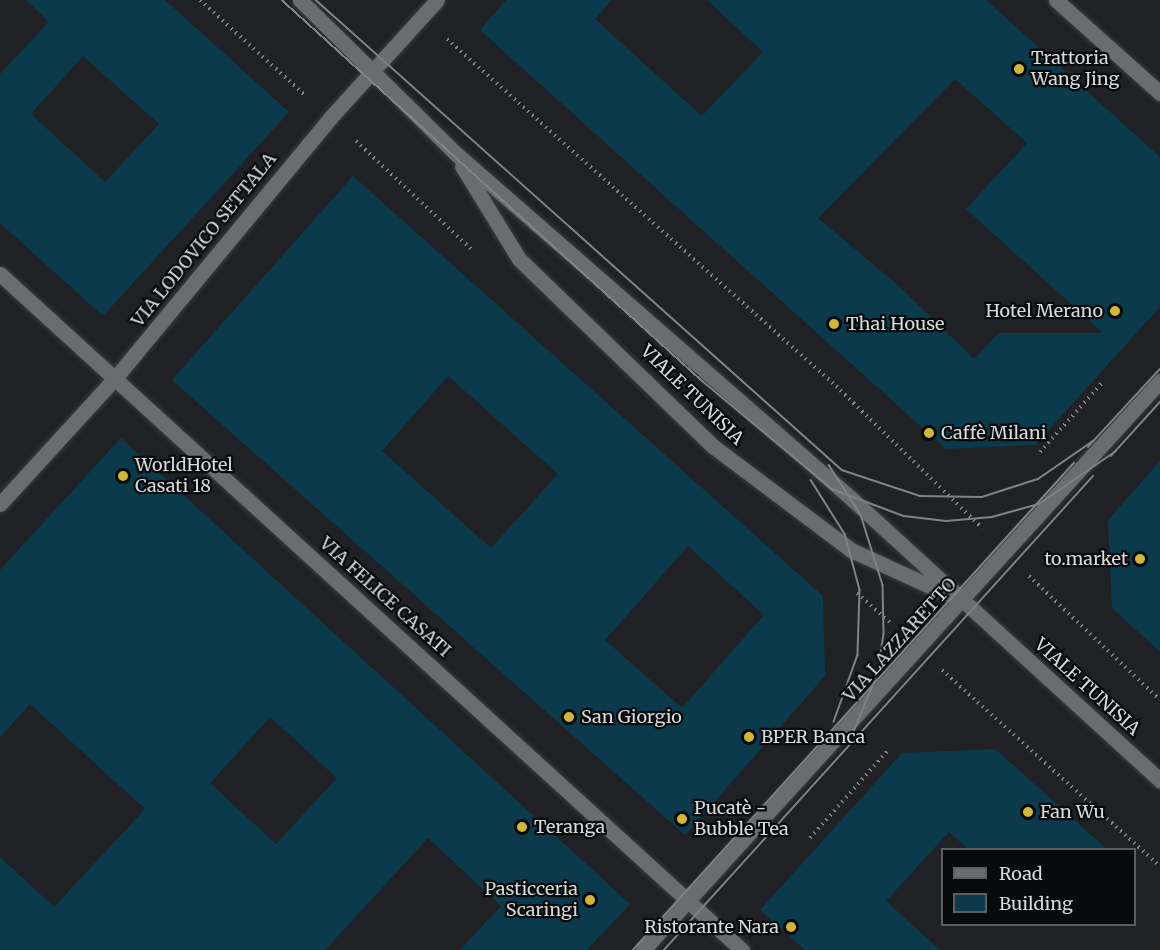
<!DOCTYPE html>
<html>
<head>
<meta charset="utf-8">
<style>
  body { margin:0 }
  #map { position:relative; width:1160px; height:950px; overflow:hidden; background:#1f2124; font-family:Merriweather,serif }
  div>[style] { position:absolute }
  .building>* { inset:0; background:#0b3a4d }
  .path>* { height:4px; margin-top:-2px; transform-origin:0; background:repeating-linear-gradient(90deg,#838487 0 1.5px,transparent 0 6px) }
  .roads { filter:drop-shadow(0 0 2px #3b3c3e) drop-shadow(0 0 2px #3b3c3e) }
  .street>* { height:15px; margin:-7.5px; padding:0 7.5px; transform-origin:7.5px; border-radius:7.5px; background:#696c70 }
  .secondary>* { height:15px; margin:-7.5px; padding:0 7.5px; transform-origin:7.5px; border-radius:7.5px; background:#696c70 }
  .tram>* { height:1.5px; margin:-0.75px; padding:0 0.75px; transform-origin:0.75px; border-radius:0.75px; background:#808284 }
  .dots>* { width:16px; height:16px; translate:-50% -50%; box-sizing:border-box; border:3px solid #090a0c; border-radius:50% }
  span { translate:-50% -50%; white-space:nowrap; text-align:center; line-height:1.15; -webkit-text-stroke:4.5px #090a0c; paint-order:stroke }
  .poi-label { font-size:18px; color:#d8d9db }
  .left { translate:0 -50%; text-align:left }
  .right { translate:-100% -50%; text-align:right }
  .street-label { font-size:18px; color:#d8d9db }
  .legend { position:absolute; left:941px; top:848px; width:195px; height:78px; box-sizing:border-box; background:#090a0c; border:2px solid #5c5d5f; margin:0; padding:8px 10px; list-style:none; font-size:18px; color:#d8d9db }
  .legend li { display:flex; align-items:center; gap:12px; height:30px }
  .legend b { width:30px; border:2px solid #5c5d5f }
</style>
</head>
<body>
<div id="map">
  <div class="building">
    <div style="clip-path:polygon(evenodd,26px 0,165px 0,289px 112px,103px 316px,0 223px,0 74px,49px 22px,26px 0,83px 56px,159px 124px,105px 182px,31px 114px,83px 56px)"></div>
    <div style="clip-path:polygon(evenodd,506px 0,612px 0,595px 19px,702px 116px,763px 52px,707px 0,986px 0,1160px 157px,1160px 307px,1035px 445px,946px 449px,480px 30px,506px 0,955px 79px,1027px 143px,966px 209px,1103px 333px,999px 333px,974px 359px,899px 286px,818px 218px,955px 79px)"></div>
    <div style="clip-path:polygon(evenodd,353px 176px,823px 596px,825px 676px,685px 835px,172px 380px,353px 176px,448px 376px,558px 474px,491px 548px,382px 451px,448px 376px,353px 176px,688px 546px,764px 615px,682px 708px,605px 640px,688px 546px)"></div>
    <div style="clip-path:polygon(evenodd,121px 438px,630px 904px,587px 950px,460px 950px,501px 906px,428px 838px,325px 950px,0 950px,0 857px,54px 907px,145px 809px,30px 704px,0 737px,0 570px,121px 438px,270px 717px,337px 778px,276px 844px,210px 783px,270px 717px)"></div>
    <div style="clip-path:polygon(1160px 461px,1160px 652px,1112px 608px,1108px 520px)"></div>
    <div style="clip-path:polygon(995px 749px,1107px 849px,968px 849px,949px 832px,886px 901px,940px 950px,805px 950px,760px 910px,902px 753px)"></div>
  </div>
  <div class="path">
    <div style="left:200px;top:0;width:143px;rotate:42.2deg"></div>
    <div style="left:447px;top:39px;width:521px;rotate:41.73deg"></div>
    <div style="left:836px;top:386px;width:204px;rotate:44.2deg"></div>
    <div style="left:356px;top:141px;width:158px;rotate:43.2deg"></div>
    <div style="left:1040px;top:452px;width:93px;rotate:-48.1deg"></div>
    <div style="left:1029px;top:576px;width:180px;rotate:43.4deg"></div>
    <div style="left:857px;top:593px;width:47px;rotate:41.5deg"></div>
    <div style="left:942px;top:670px;width:293px;rotate:42deg"></div>
    <div style="left:810px;top:838px;width:120px;rotate:-48.4deg"></div>
  </div>
  <div class="roads">
    <div class="street">
      <div style="left:1056px;top:0;width:140px;rotate:41.8deg"></div>
      <div style="left:0;top:274px;width:1004px;rotate:42.34deg"></div>
      <div style="left:0;top:504px;width:172px;rotate:-47.6deg"></div>
      <div style="left:116px;top:377px;width:336px;rotate:-50.4deg"></div>
      <div style="left:330px;top:118px;width:159px;rotate:-47.8deg"></div>
      <div style="left:643px;top:950px;width:769px;rotate:-47.74deg"></div>
    </div>
    <div class="secondary">
      <div style="left:300px;top:0;width:216px;rotate:44.6deg"></div>
      <div style="left:454px;top:152px;width:529px;rotate:41.09deg"></div>
      <div style="left:853px;top:500px;width:416px;rotate:42.4deg"></div>
      <div style="left:462px;top:166px;width:109px;rotate:58.5deg"></div>
      <div style="left:519px;top:259px;width:271px;rotate:44deg"></div>
      <div style="left:714px;top:447px;width:171px;rotate:36.9deg"></div>
      <div style="left:851px;top:550px;width:106px;rotate:24.6deg"></div>
    </div>
  </div>
  <div class="tram">
    <div style="left:282px;top:0;width:563px;rotate:42.19deg"></div>
    <div style="left:699px;top:378px;width:173px;rotate:39.8deg"></div>
    <div style="left:832px;top:489px;width:77px;rotate:20.6deg"></div>
    <div style="left:904px;top:516px;width:42px;rotate:6.8deg"></div>
    <div style="left:946px;top:521px;width:46px;rotate:-5deg"></div>
    <div style="left:992px;top:517px;width:49px;rotate:-15.5deg"></div>
    <div style="left:1039px;top:504px;width:93px;rotate:-34.5deg"></div>
    <div style="left:316px;top:0;width:705px;rotate:41.78deg"></div>
    <div style="left:842px;top:470px;width:82px;rotate:18.4deg"></div>
    <div style="left:920px;top:496px;width:62px;rotate:0.9deg"></div>
    <div style="left:982px;top:497px;width:59px;rotate:-17.8deg"></div>
    <div style="left:1038px;top:479px;width:67px;rotate:-34.6deg"></div>
    <div style="left:1088px;top:447px;width:106px;rotate:-47.3deg"></div>
    <div style="left:1111px;top:456px;width:73px;rotate:-47.8deg"></div>
    <div style="left:829px;top:465px;width:59px;rotate:57.4deg"></div>
    <div style="left:861px;top:515px;width:73px;rotate:72.6deg"></div>
    <div style="left:883px;top:585px;width:49px;rotate:88.8deg"></div>
    <div style="left:884px;top:634px;width:40px;rotate:98.5deg"></div>
    <div style="left:878px;top:674px;width:65px;rotate:112.6deg"></div>
    <div style="left:811px;top:480px;width:64px;rotate:57.8deg"></div>
    <div style="left:845px;top:534px;width:58px;rotate:75deg"></div>
    <div style="left:860px;top:590px;width:65px;rotate:91.8deg"></div>
    <div style="left:858px;top:655px;width:71px;rotate:109.7deg"></div>
    <div style="left:633px;top:950px;width:657px;rotate:-47.84deg"></div>
    <div style="left:664px;top:950px;width:639px;rotate:-47.85deg"></div>
  </div>
  <div class="dots">
    <div style="left:1019px;top:69px;background:#d1b736"></div>
    <div style="left:1115px;top:311px;background:#d1b736"></div>
    <div style="left:834px;top:324px;background:#d1b736"></div>
    <div style="left:929px;top:433px;background:#d1b736"></div>
    <div style="left:123px;top:476px;background:#d1b736"></div>
    <div style="left:1140px;top:559px;background:#d1b736"></div>
    <div style="left:569px;top:717px;background:#d1b736"></div>
    <div style="left:749px;top:737px;background:#d1b736"></div>
    <div style="left:1028px;top:812px;background:#d1b736"></div>
    <div style="left:682px;top:819px;background:#d1b736"></div>
    <div style="left:522px;top:827px;background:#d1b736"></div>
    <div style="left:590px;top:900px;background:#d1b736"></div>
    <div style="left:791px;top:927px;background:#d1b736"></div>
  </div>
  <div class="poi-label">
    <span class="left" style="left:1031px;top:69px">Trattoria<br>Wang Jing</span>
    <span class="right" style="left:1103px;top:311px">Hotel Merano</span>
    <span class="left" style="left:846px;top:324px">Thai House</span>
    <span class="left" style="left:941px;top:433px">Caffè Milani</span>
    <span class="left" style="left:135px;top:476px">WorldHotel<br>Casati 18</span>
    <span class="right" style="left:1128px;top:559px">to.market</span>
    <span class="left" style="left:581px;top:717px">San Giorgio</span>
    <span class="left" style="left:761px;top:737px">BPER Banca</span>
    <span class="left" style="left:694px;top:819px">Pucatè -<br>Bubble Tea</span>
    <span class="left" style="left:1040px;top:812px">Fan Wu</span>
    <span class="left" style="left:534px;top:827px">Teranga</span>
    <span class="right" style="left:578px;top:900px">Pasticceria<br>Scaringi</span>
    <span class="right" style="left:779px;top:927px">Ristorante Nara</span>
  </div>
  <div class="street-label">
    <span style="left:204px;top:240px;rotate:-51deg">VIA LODOVICO SETTALA</span>
    <span style="left:692px;top:395px;rotate:44deg">VIALE TUNISIA</span>
    <span style="left:385px;top:597px;rotate:42deg">VIA FELICE CASATI</span>
    <span style="left:900px;top:640px;rotate:-48deg">VIA LAZZARETTO</span>
    <span style="left:1087px;top:687px;rotate:42deg">VIALE TUNISIA</span>
  </div>
  <ul class="legend">
  <li><b style="height:8px;background:#696c70"></b>Road</li>
  <li><b style="height:16px;background:#0b3a4d"></b>Building</li>
  </ul>
</div>
</body>
</html>
